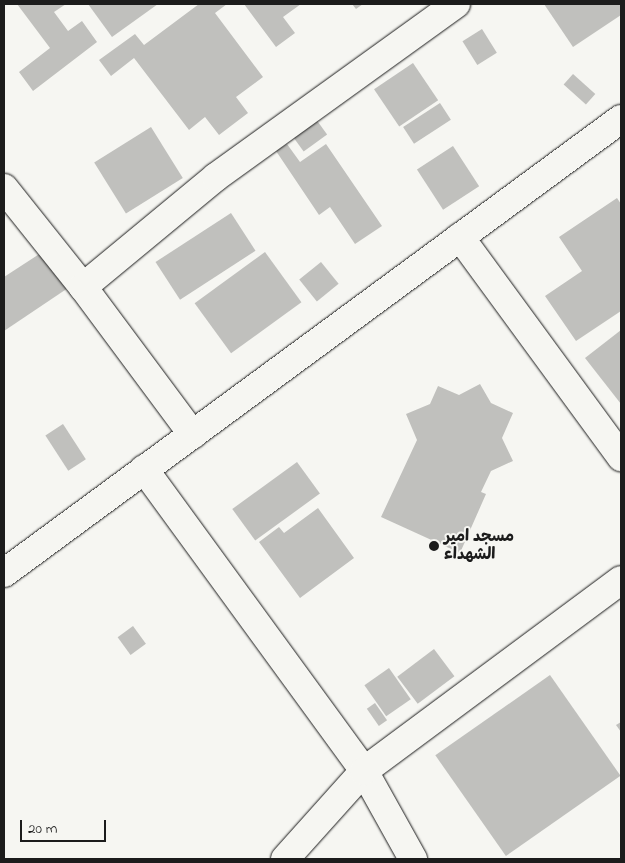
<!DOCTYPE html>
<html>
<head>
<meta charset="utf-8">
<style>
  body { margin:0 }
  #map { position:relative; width:625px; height:863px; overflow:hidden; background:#f6f6f2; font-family:"Indie Flower","Playpen Sans Arabic",sans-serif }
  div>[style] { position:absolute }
  .building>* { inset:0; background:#c0c0bd; transform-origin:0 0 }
  .roads { filter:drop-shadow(0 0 1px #1c1c1c) drop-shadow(0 0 1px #1c1c1c) }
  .street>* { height:28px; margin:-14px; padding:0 14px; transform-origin:14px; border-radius:14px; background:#f6f6f2 }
  .dots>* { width:14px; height:14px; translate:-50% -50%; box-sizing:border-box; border:2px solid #f6f6f2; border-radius:50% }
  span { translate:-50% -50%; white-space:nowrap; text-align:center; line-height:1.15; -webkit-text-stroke:4px #f6f6f2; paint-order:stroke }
  .poi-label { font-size:16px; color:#1c1c1c; font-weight:700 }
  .left { translate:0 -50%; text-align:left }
  .frame { position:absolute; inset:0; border:5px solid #1c1c1c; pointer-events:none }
  .scale { position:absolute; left:20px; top:820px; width:86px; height:22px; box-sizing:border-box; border:2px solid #1c1c1c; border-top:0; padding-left:6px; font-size:15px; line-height:18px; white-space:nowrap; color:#1c1c1c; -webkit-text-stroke:4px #f6f6f2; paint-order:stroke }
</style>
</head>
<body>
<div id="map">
  <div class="building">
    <div style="clip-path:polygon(17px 4px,66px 4px,54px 12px,68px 31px,82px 21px,97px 42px,33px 91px,19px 72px,50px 48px)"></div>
    <div style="clip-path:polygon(88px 4px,158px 4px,112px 37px)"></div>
    <div style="clip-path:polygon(199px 4px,227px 4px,215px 13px,263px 77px,236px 97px,248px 113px,219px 135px,205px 117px,189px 130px,134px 58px,111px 76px,99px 60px,135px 34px,144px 45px)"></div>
    <div style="clip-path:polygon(244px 4px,301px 4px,283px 17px,295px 33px,276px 47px)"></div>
    <div style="clip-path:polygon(352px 4px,363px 4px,356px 9px)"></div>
    <div style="clip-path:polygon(544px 4px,621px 4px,621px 15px,573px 47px)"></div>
    <div style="left:482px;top:29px;width:28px;height:23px;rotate:58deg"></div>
    <div style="left:413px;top:63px;width:45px;height:47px;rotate:56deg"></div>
    <div style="left:573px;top:74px;width:30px;height:14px;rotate:42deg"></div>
    <div style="left:440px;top:103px;width:20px;height:44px;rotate:57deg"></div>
    <div style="left:313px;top:115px;width:24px;height:29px;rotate:54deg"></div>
    <div style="left:151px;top:127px;width:60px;height:67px;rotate:58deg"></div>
    <div style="clip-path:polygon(287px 144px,300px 162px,326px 144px,382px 226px,355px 244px,330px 207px,319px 215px,276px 151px)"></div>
    <div style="left:453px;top:146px;width:48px;height:43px;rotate:57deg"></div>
    <div style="clip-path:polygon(617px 198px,621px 204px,621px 311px,576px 341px,545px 296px,582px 271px,559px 237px)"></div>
    <div style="left:231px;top:213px;width:45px;height:90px;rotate:57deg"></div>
    <div style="clip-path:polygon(47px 249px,71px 286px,4px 331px,4px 277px)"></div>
    <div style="left:265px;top:252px;width:62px;height:87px;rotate:54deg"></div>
    <div style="left:321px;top:262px;width:28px;height:28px;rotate:51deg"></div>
    <div style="clip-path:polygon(621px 330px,621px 404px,585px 358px)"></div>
    <div style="clip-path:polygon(480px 384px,491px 403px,513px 413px,502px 438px,513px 461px,491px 471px,481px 492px,486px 494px,460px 553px,381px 517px,417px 440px,406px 414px,430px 404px,438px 386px,459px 395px)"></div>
    <div style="left:63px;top:424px;width:42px;height:21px;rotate:57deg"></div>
    <div style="left:297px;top:462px;width:39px;height:80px;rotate:54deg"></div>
    <div style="clip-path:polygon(318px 508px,354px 558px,300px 598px,259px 542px,279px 527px,284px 533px)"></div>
    <div style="left:133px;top:626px;width:22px;height:19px;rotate:54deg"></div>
    <div style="left:434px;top:649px;width:34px;height:46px;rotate:53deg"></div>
    <div style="left:389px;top:668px;width:38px;height:30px;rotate:55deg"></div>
    <div style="left:550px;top:675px;width:123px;height:140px;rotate:55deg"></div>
    <div style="left:375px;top:703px;width:21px;height:10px;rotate:55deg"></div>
    <div style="clip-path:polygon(621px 722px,621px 732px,616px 725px)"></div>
  </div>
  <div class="roads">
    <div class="street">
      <div style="left:4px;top:188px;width:127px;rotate:51.4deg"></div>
      <div style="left:83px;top:287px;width:184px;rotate:53.4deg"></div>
      <div style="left:460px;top:237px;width:273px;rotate:53.8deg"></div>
      <div style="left:83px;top:287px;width:173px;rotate:-39.6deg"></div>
      <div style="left:216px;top:177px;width:296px;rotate:-35.8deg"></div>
      <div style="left:144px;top:469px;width:374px;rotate:53.9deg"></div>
      <div style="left:364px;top:771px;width:101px;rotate:60.9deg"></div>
      <div style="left:4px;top:573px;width:766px;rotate:-36.35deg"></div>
      <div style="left:285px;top:859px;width:118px;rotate:-48.1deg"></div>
      <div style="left:364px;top:771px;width:320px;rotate:-36.6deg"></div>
    </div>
  </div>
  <div class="dots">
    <div style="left:434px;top:546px;background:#1c1c1c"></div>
  </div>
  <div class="poi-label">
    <span class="left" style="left:444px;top:546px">مسجد امير<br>الشهداء</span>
  </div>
  <div class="frame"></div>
  <div class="scale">20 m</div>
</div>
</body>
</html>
